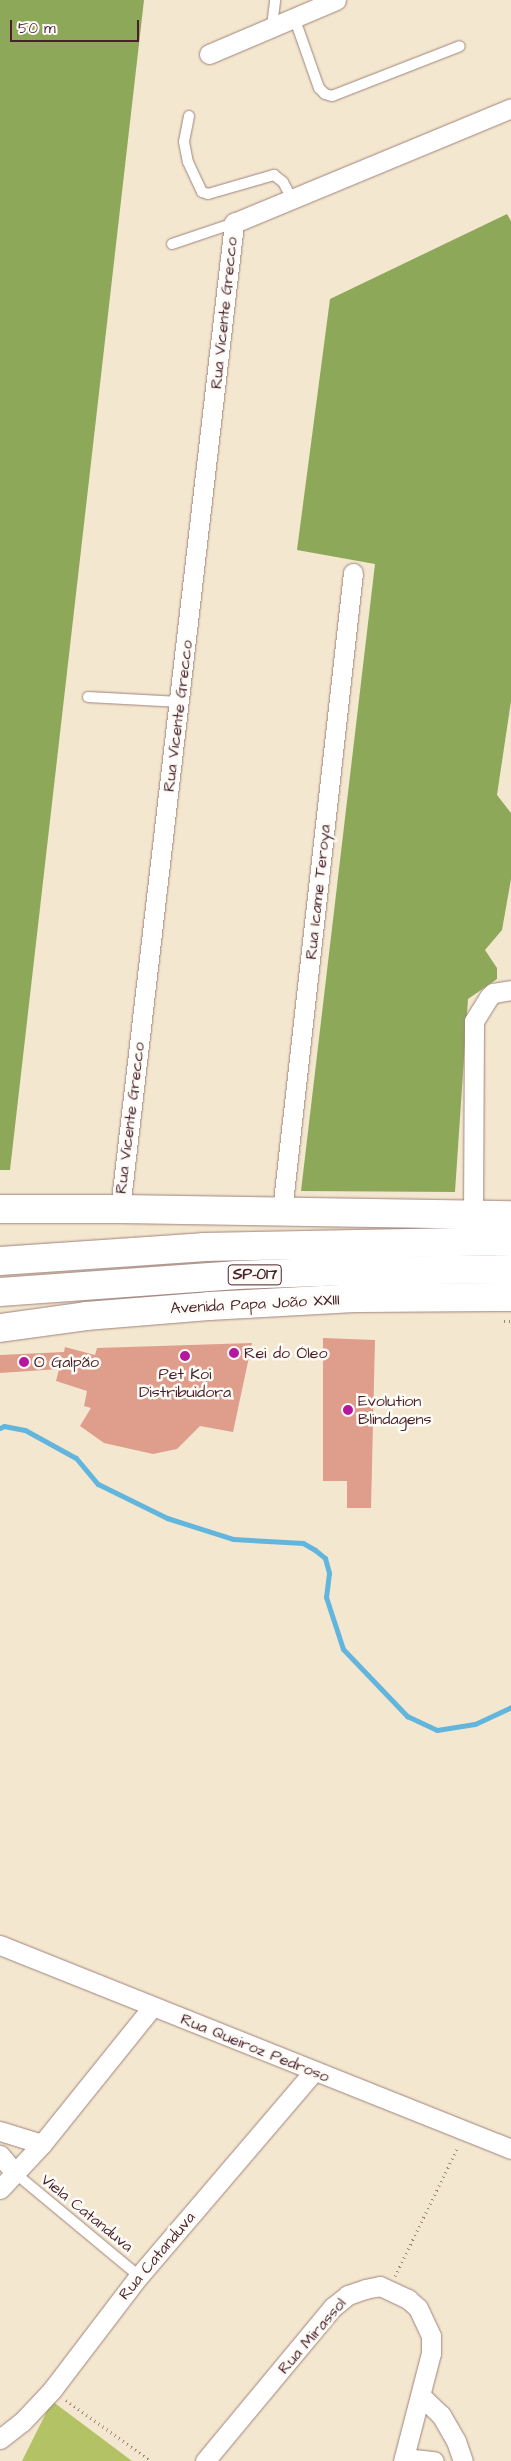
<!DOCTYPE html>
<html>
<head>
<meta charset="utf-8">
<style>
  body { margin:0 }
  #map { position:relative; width:511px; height:2461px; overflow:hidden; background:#f4e7cf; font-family:"Architects Daughter",sans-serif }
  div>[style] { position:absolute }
  .green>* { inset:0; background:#b3c265 }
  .forest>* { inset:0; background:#8ea85a }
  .stream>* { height:5px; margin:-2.5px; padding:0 2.5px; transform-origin:2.5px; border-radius:2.5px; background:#62b6de }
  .building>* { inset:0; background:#df9d8c }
  .path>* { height:3px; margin-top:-1.5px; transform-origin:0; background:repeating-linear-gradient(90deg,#9f837d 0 1px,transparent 0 5px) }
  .roads { filter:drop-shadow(0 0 1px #9f837d) drop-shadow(0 0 1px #9f837d) }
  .service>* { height:10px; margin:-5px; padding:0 5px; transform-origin:5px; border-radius:5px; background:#fff }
  .minor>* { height:19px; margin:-9.5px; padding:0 9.5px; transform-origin:9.5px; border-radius:9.5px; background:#fff }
  .primary>* { height:28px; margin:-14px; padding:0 14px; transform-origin:14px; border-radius:14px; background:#fff }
  .trunk>* { height:28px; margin:-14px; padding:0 14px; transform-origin:14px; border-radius:14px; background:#fff }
  .dots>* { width:14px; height:14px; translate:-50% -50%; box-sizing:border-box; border:2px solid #fdfcf7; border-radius:50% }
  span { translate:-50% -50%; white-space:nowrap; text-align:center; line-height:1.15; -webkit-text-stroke:5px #fdfcf7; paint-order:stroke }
  .shield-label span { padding:1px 4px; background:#fdfcf7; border:1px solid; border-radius:4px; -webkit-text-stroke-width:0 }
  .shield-label { font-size:15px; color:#4a1f2b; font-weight:700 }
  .street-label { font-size:16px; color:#4a1f2b }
  .poi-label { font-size:16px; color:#4a1f2b }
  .left { translate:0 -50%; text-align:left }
  .scale { position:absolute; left:10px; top:20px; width:129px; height:22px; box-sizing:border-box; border:2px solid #4a1f2b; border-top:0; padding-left:6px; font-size:15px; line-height:18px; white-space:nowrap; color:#4a1f2b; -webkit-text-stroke:4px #fdfcf7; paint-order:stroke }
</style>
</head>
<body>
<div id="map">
  <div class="green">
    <div style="clip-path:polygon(52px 2401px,132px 2461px,22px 2461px)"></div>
  </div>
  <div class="forest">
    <div style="clip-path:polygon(0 0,144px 0,10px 1170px,0 1170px)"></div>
    <div style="clip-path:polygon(507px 214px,511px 221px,511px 701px,497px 795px,511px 813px,511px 879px,502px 930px,485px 950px,497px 968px,497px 979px,468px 999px,455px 1192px,301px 1191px,375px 564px,297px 550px,330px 299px)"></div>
  </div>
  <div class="stream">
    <div style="left:0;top:1428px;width:4px;rotate:-27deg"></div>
    <div style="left:4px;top:1426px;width:21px;rotate:11deg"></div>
    <div style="left:25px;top:1430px;width:58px;rotate:28.8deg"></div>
    <div style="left:76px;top:1458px;width:34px;rotate:50deg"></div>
    <div style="left:98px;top:1484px;width:77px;rotate:26.2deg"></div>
    <div style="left:167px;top:1518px;width:69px;rotate:17.7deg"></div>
    <div style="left:233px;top:1539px;width:70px;rotate:3.3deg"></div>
    <div style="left:303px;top:1543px;width:14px;rotate:30deg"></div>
    <div style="left:315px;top:1550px;width:13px;rotate:39deg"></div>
    <div style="left:325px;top:1558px;width:16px;rotate:75deg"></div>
    <div style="left:329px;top:1573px;width:24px;rotate:97deg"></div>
    <div style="left:326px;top:1597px;width:55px;rotate:71.9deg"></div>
    <div style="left:343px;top:1649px;width:93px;rotate:46.3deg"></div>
    <div style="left:407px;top:1716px;width:33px;rotate:25deg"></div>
    <div style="left:437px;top:1730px;width:38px;rotate:-9deg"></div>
    <div style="left:475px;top:1724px;width:40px;rotate:-25deg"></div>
  </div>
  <div class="building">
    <div style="clip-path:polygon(323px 1338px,375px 1340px,371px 1508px,347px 1508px,347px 1481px,323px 1481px)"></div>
    <div style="clip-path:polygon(252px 1343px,233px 1432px,200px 1426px,177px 1449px,153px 1454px,104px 1443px,80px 1426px,91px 1408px,84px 1406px,87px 1391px,56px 1381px,59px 1369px,0 1373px,0 1355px,64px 1352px,65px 1347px,95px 1355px,97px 1348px)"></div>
  </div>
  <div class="path">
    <div style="left:504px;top:1321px;width:7px"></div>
    <div style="left:395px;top:2276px;width:144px;rotate:-64deg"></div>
    <div style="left:66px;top:2400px;width:105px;rotate:35.7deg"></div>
  </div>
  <div class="roads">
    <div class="service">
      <div style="left:294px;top:17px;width:75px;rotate:70.6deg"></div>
      <div style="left:319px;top:88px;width:8px;rotate:45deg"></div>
      <div style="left:325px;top:94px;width:7px;rotate:16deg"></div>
      <div style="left:332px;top:96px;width:137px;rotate:-21.3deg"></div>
      <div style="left:272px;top:26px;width:26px;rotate:-83deg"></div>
      <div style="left:189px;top:116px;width:26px;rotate:101deg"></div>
      <div style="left:184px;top:142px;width:20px;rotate:79deg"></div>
      <div style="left:188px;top:162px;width:33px;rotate:65deg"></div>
      <div style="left:202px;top:192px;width:6px;rotate:18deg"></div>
      <div style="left:208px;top:194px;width:69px;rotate:-16.1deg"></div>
      <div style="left:274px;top:175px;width:11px;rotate:38deg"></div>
      <div style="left:283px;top:182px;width:19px;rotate:62deg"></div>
      <div style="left:172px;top:244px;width:65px;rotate:-18.7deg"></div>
      <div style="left:88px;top:697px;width:92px;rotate:3.1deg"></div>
      <div style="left:15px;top:2173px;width:161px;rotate:39.7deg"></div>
    </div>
    <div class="minor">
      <div style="left:209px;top:54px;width:138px;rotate:-23deg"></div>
      <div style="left:120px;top:1209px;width:993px;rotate:-83.4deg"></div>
      <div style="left:234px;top:223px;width:300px;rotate:-22.5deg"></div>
      <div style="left:282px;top:1211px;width:642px;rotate:-83.65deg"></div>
      <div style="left:473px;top:1215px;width:194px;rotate:-89.7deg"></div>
      <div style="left:474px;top:1021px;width:28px;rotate:-58deg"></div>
      <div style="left:489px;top:997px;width:6px;rotate:-45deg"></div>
      <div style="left:493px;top:993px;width:18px;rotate:-9deg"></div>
      <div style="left:0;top:1945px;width:550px;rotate:21.76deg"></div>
      <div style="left:0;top:2131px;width:44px;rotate:17.2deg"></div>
      <div style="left:0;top:2155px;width:23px;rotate:50deg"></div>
      <div style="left:0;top:2189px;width:62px;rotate:-47deg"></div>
      <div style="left:42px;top:2144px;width:176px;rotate:-51.2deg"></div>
      <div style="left:421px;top:2396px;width:28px;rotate:44deg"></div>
      <div style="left:441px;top:2415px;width:30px;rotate:60deg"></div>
      <div style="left:456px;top:2441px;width:21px;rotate:71deg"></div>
      <div style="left:0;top:2439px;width:28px;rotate:-38deg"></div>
      <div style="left:22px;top:2422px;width:44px;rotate:-46.8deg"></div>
      <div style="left:52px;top:2390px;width:143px;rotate:-52.7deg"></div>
      <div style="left:139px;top:2276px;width:268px;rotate:-49.5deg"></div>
      <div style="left:404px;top:2458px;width:30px;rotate:6deg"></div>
      <div style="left:205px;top:2461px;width:200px;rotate:-50.3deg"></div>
      <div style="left:333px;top:2307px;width:19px;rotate:-39deg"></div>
      <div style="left:348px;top:2295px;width:18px;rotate:-19deg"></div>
      <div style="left:365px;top:2289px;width:15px;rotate:-11deg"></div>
      <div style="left:380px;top:2286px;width:31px;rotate:25deg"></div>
      <div style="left:408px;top:2299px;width:13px;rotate:42deg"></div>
      <div style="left:418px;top:2308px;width:31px;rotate:65deg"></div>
      <div style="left:431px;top:2336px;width:17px;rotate:90deg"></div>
      <div style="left:431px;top:2353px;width:112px;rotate:104.5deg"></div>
    </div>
    <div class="primary">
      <div style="left:0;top:1209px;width:120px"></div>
      <div style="left:120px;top:1209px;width:391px;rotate:0.9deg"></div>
      <div style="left:0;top:1328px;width:87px;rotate:-7.9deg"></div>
      <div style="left:86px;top:1316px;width:123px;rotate:-4.6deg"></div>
      <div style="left:209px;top:1306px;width:150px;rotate:-3.1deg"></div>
      <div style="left:359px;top:1298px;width:152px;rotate:-0.4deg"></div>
    </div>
    <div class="trunk">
      <div style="left:0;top:1261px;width:203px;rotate:-3.9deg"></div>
      <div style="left:203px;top:1247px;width:308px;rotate:-1.1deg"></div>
      <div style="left:0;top:1292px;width:238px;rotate:-4.1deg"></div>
      <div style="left:237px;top:1275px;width:110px;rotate:-2.1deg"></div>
      <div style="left:347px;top:1271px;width:164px;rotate:-0.7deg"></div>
    </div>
  </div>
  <div class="dots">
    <div style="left:234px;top:1353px;background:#b5179e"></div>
    <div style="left:185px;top:1356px;background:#b5179e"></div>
    <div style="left:24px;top:1362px;background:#b5179e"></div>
    <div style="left:348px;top:1410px;background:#b5179e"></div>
  </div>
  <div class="shield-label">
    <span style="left:255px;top:1275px">SP-017</span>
  </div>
  <div class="street-label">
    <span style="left:224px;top:313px;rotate:-84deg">Rua Vicente Grecco</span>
    <span style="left:178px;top:716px;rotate:-83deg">Rua Vicente Grecco</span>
    <span style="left:318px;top:892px;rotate:-84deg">Rua Icame Teroya</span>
    <span style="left:130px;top:1118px;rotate:-83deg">Rua Vicente Grecco</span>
    <span style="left:255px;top:1304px;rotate:-3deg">Avenida Papa João XXIII</span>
    <span style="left:255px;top:2048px;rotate:22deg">Rua Queiroz Pedroso</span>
    <span style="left:87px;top:2213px;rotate:39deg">Viela Catanduva</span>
    <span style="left:157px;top:2256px;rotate:-50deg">Rua Catanduva</span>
    <span style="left:312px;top:2336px;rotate:-49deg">Rua Mirassol</span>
  </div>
  <div class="poi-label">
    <span class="left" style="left:244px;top:1353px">Rei do Óleo</span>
    <span class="left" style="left:34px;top:1362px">O Galpão</span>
    <span style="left:185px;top:1383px">Pet Koi<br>Distribuidora</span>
    <span class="left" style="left:358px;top:1410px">Evolution<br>Blindagens</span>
  </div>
  <div class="scale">50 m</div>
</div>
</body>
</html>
